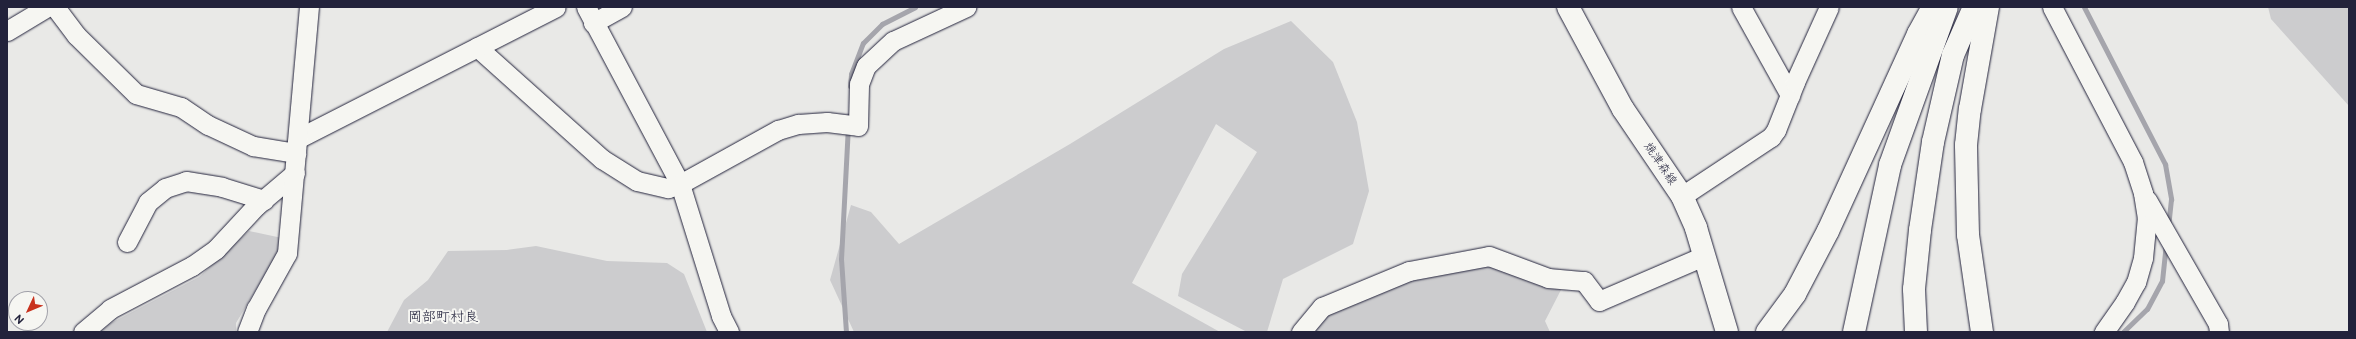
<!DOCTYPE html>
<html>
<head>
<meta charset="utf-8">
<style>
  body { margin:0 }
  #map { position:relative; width:2356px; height:339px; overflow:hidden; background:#e9e9e7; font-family:"Balsamiq Sans","Klee One",sans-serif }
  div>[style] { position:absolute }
  .green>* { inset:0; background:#ccccce }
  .stream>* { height:5px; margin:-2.5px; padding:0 2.5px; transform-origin:2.5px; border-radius:2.5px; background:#a5a5ac }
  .roads { filter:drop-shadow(0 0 1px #22223b) drop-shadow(0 0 1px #22223b) }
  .minor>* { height:19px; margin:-9.5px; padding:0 9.5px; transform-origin:9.5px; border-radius:9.5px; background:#f6f6f2 }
  .primary>* { height:22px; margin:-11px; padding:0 11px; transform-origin:11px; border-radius:11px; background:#f6f6f2 }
  .motorway>* { height:22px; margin:-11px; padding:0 11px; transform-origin:11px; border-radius:11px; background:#f6f6f2 }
  span { translate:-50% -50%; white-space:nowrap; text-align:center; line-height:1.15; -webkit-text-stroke:4px #f6f6f2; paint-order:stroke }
  .street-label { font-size:12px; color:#22223b }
  .quarter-label { font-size:14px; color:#22223b }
  .frame { position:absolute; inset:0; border:8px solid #22223b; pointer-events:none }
  .north { position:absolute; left:8px; top:291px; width:40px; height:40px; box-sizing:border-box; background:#f6f6f2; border:1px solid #a1a1a9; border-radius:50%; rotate:226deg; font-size:11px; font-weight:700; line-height:16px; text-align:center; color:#22223b }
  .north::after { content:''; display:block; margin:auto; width:14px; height:18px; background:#c8321e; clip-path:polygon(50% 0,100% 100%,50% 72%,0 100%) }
</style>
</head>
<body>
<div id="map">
  <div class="green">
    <div style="clip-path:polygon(2268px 7px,2349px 7px,2349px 106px,2271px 19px)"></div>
    <div style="clip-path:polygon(1291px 21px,1333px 62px,1357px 122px,1369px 191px,1353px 244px,1283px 279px,1267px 332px,1247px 332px,1178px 296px,1182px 274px,1257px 152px,1216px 124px,1132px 283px,1220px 332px,854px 332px,830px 280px,851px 205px,871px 212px,899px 244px,1070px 144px,1224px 49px)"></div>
    <div style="clip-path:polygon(249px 231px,282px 238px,276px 256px,236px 323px,236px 332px,100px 332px,111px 323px,199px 277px)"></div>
    <div style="clip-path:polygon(536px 246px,607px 261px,667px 263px,684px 274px,707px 332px,387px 332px,404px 300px,428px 280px,448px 251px,507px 250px)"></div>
    <div style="clip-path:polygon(1500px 260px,1563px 286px,1545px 321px,1550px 332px,1313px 332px,1330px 309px,1417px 274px)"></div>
  </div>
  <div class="stream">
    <div style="left:2084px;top:7px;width:177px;rotate:62.7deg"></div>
    <div style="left:2165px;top:164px;width:36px;rotate:80deg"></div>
    <div style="left:2171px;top:199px;width:27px;rotate:96deg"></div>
    <div style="left:850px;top:86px;width:12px;rotate:-85deg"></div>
    <div style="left:851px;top:74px;width:33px;rotate:-69deg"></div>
    <div style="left:863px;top:43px;width:27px;rotate:-45deg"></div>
    <div style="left:882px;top:24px;width:37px;rotate:-27deg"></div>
    <div style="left:846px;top:332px;width:73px;rotate:-93.9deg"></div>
    <div style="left:841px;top:259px;width:132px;rotate:-87deg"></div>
    <div style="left:2123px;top:332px;width:33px;rotate:-44deg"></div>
    <div style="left:2147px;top:309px;width:32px;rotate:-62deg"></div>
    <div style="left:2162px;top:281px;width:36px;rotate:-84deg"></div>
  </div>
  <div class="roads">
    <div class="minor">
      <div style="left:55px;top:7px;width:35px;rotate:53deg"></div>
      <div style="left:76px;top:35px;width:84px;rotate:44.5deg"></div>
      <div style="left:136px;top:94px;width:47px;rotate:16.1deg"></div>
      <div style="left:181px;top:107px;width:32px;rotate:34deg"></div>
      <div style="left:208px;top:125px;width:50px;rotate:25deg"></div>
      <div style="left:253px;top:146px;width:44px;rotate:9.2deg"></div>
      <div style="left:586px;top:7px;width:200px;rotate:62deg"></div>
      <div style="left:680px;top:184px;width:138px;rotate:72.7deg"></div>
      <div style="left:721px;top:316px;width:18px;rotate:63deg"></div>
      <div style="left:1741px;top:7px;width:101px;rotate:60.9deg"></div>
      <div style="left:2052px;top:7px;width:175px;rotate:62.4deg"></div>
      <div style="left:2133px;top:162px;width:33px;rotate:72deg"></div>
      <div style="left:2143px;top:193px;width:24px;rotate:81deg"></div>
      <div style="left:2147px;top:217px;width:41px;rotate:95.6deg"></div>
      <div style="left:2143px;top:258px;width:25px;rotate:106deg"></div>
      <div style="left:2136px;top:282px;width:23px;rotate:119deg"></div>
      <div style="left:2125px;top:302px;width:37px;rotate:125deg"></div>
      <div style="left:593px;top:23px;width:33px;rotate:-29deg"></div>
      <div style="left:7px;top:31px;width:47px;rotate:-31deg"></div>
      <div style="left:477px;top:47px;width:168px;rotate:41.9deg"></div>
      <div style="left:602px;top:159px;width:41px;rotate:32.2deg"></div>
      <div style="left:637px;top:181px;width:32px;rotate:13deg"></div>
      <div style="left:668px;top:188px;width:13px;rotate:-18deg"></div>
      <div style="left:680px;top:184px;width:112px;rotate:-28.9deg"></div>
      <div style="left:778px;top:130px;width:21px;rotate:-17deg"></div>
      <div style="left:798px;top:124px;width:29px;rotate:-4deg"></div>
      <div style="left:827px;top:122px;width:31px;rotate:7deg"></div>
      <div style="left:858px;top:126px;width:42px;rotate:-88.6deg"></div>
      <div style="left:859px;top:84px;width:19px;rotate:-69deg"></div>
      <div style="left:866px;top:66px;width:37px;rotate:-43deg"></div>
      <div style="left:893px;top:41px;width:81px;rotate:-25deg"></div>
      <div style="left:299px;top:138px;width:288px;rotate:-27deg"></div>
      <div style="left:1682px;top:196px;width:107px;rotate:-33.5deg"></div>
      <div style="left:1771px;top:137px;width:9px;rotate:-54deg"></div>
      <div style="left:1776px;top:130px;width:52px;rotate:-68.4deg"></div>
      <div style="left:1795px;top:82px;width:82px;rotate:-65.6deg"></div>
      <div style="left:2147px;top:200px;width:143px;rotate:60.2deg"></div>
      <div style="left:2218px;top:324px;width:8px;rotate:83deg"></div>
      <div style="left:127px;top:242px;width:45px;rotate:-62.3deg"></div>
      <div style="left:148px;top:202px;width:22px;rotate:-39deg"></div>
      <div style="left:165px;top:188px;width:22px;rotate:-18deg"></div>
      <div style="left:186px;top:181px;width:36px;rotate:9deg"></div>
      <div style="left:222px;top:187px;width:44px;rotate:17.2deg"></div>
      <div style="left:83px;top:332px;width:35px;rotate:-40deg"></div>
      <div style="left:110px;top:309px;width:93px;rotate:-27.7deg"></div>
      <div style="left:192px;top:266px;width:29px;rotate:-35deg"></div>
      <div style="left:216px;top:249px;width:59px;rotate:-47.1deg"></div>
      <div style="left:256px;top:206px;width:51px;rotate:-40.2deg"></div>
      <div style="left:247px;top:332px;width:25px;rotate:-69deg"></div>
      <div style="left:256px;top:309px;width:64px;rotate:-61deg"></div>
      <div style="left:287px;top:253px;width:247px;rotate:-84.9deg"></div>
      <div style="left:1301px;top:332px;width:33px;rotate:-50deg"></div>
      <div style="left:1322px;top:307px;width:94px;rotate:-22.5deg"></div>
      <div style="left:1409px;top:271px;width:81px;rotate:-10.6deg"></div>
      <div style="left:1489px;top:256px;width:63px;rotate:20.4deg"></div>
      <div style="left:1548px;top:278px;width:36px;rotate:5deg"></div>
      <div style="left:1584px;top:281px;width:25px;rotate:53deg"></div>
      <div style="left:1599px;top:301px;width:114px;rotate:-23.2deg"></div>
    </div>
    <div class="primary">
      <div style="left:1568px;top:7px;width:116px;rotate:61.7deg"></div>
      <div style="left:1623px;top:109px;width:105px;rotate:55.9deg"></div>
      <div style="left:1682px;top:196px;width:35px;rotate:66deg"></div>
      <div style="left:1696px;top:228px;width:109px;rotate:73.4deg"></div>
    </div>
    <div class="motorway">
      <div style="left:1767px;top:332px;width:47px;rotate:-53.6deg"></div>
      <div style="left:1795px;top:294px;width:71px;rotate:-62.4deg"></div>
      <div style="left:1828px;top:231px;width:217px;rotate:-65.4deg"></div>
      <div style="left:1918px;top:34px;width:31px;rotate:-61deg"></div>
      <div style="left:1854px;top:332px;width:171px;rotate:-77.8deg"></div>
      <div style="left:1890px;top:165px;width:168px;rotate:-70.2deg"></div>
      <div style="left:1916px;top:332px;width:43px;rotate:-92.7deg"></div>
      <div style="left:1914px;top:289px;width:59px;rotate:-84.2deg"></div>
      <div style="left:1920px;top:230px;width:89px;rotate:-81.6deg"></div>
      <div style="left:1933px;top:142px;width:89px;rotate:-77.1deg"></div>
      <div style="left:1953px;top:55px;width:52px;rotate:-66.4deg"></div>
      <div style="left:1982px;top:332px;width:98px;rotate:-98.2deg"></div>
      <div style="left:1968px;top:235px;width:90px;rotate:-91.3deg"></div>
      <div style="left:1966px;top:145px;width:36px;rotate:-84deg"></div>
      <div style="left:1970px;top:109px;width:104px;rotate:-80deg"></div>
    </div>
  </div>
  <div class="street-label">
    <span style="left:1660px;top:164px;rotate:56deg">焼津森線</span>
  </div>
  <div class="quarter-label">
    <span style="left:443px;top:317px">岡部町村良</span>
  </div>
  <div class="frame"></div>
  <div class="north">N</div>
</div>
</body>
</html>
